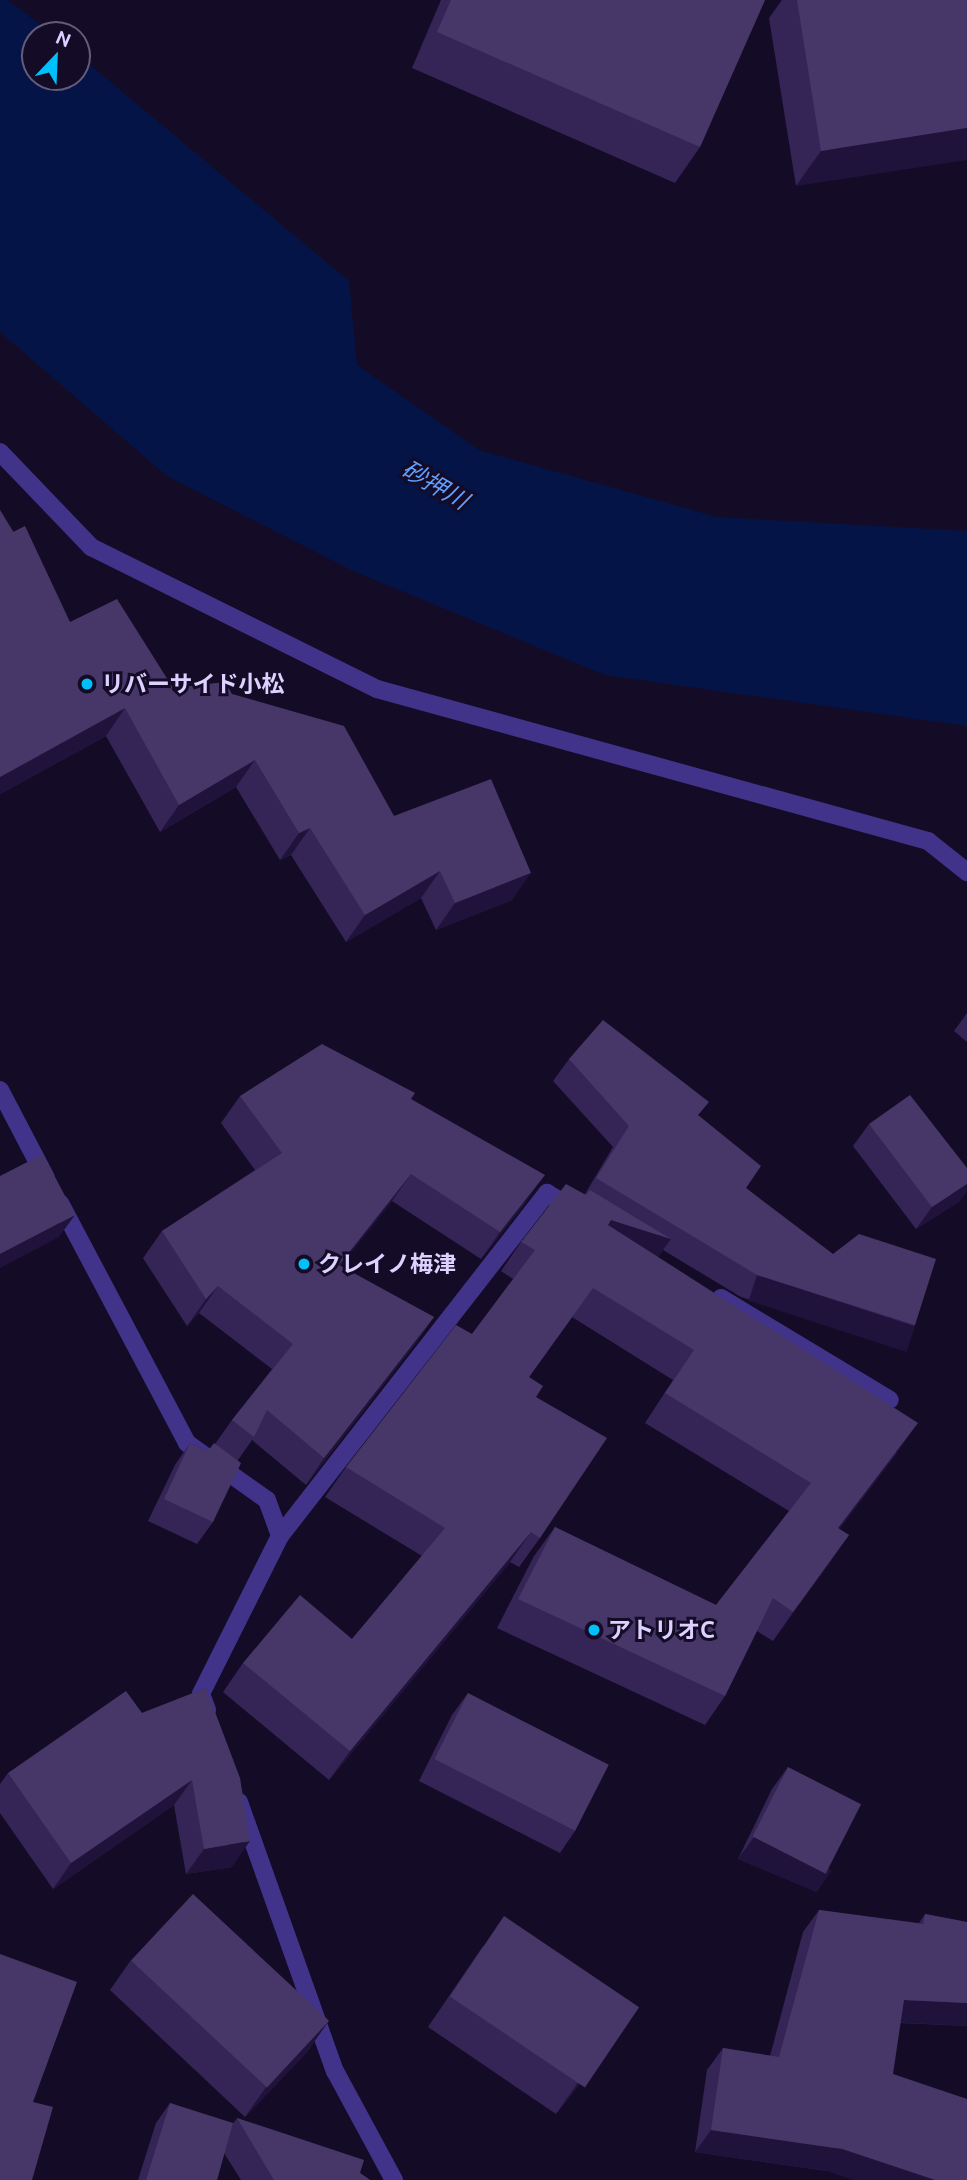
<!DOCTYPE html>
<html>
<head>
<meta charset="utf-8">
<style>
  body { margin:0 }
  #map { position:relative; width:967px; height:2180px; overflow:hidden; background:#140c26; font-family:Ubuntu,"Noto Sans JP",sans-serif }
  div>[style] { position:absolute }
  .water>* { inset:0; background:#051447 }
  .street>* { height:18px; margin:-9px; padding:0 9px; transform-origin:9px; border-radius:9px; background:#42338a }
  .wall>* { inset:0; background:#352456 }
  .shaded-wall>* { inset:0; background:#20133b; transform-origin:0 0 }
  .building>* { inset:0; background:#473768; transform-origin:0 0 }
  .dots>* { width:19px; height:19px; translate:-50% -50%; box-sizing:border-box; border:4px solid #140c26; border-radius:50% }
  span { translate:-50% -50%; white-space:nowrap; text-align:center; line-height:1.15; -webkit-text-stroke:6px #140c26; paint-order:stroke }
  .poi-label { font-size:23px; color:#ddd1ff; font-weight:700 }
  .left { translate:0 -50%; text-align:left }
  .water-label { font-size:24px; color:#5f9fff; font-style:italic }
  .north { position:absolute; left:21px; top:21px; width:70px; height:70px; box-sizing:border-box; background:#140c26; border:2px solid #645b7d; border-radius:50%; rotate:23deg; font-size:19px; font-weight:700; line-height:28px; text-align:center; color:#ddd1ff }
  .north::after { content:''; display:block; margin:auto; width:24px; height:32px; background:#00c0fc; clip-path:polygon(50% 0,100% 100%,50% 72%,0 100%) }
</style>
</head>
<body>
<div id="map">
  <div class="water">
    <div style="clip-path:polygon(0 0,8px 0,54px 35px,35px 35px,35px 77px,77px 77px,77px 54px,349px 281px,357px 365px,479px 450px,717px 517px,967px 531px,967px 726px,605px 675px,353px 571px,167px 476px,0 332px)"></div>
  </div>
  <div class="street">
    <div style="left:0;top:452px;width:132px;rotate:46.2deg"></div>
    <div style="left:91px;top:547px;width:319px;rotate:26.4deg"></div>
    <div style="left:377px;top:689px;width:572px;rotate:15.42deg"></div>
    <div style="left:928px;top:841px;width:50px;rotate:38.5deg"></div>
    <div style="left:0;top:1090px;width:99px;rotate:62.4deg"></div>
    <div style="left:60px;top:1203px;width:272px;rotate:62.1deg"></div>
    <div style="left:187px;top:1443px;width:98px;rotate:35.5deg"></div>
    <div style="left:267px;top:1500px;width:38px;rotate:70deg"></div>
    <div style="left:280px;top:1536px;width:177px;rotate:116.6deg"></div>
    <div style="left:201px;top:1694px;width:17px;rotate:69deg"></div>
    <div style="left:721px;top:1298px;width:197px;rotate:31.1deg"></div>
    <div style="left:280px;top:1536px;width:435px;rotate:-52.1deg"></div>
    <div style="left:547px;top:1193px;width:31px;rotate:31deg"></div>
    <div style="left:239px;top:1802px;width:286px;rotate:70.4deg"></div>
    <div style="left:335px;top:2071px;width:124px;rotate:61.6deg"></div>
  </div>
  <div class="wall">
    <div style="clip-path:polygon(441px 0,765px 0,700px 147px,675px 183px,412px 68px)"></div>
    <div style="clip-path:polygon(782px 0,967px 0,796px 186px,769px 18px)"></div>
    <div style="clip-path:polygon(0 510px,70px 622px,173px 688px,232px 694px,394px 816px,512px 900px,436px 930px,421px 898px,346px 942px,291px 855px,280px 860px,236px 787px,160px 832px,106px 736px,0 794px)"></div>
    <div style="clip-path:polygon(967px 1013px,967px 1042px,954px 1031px)"></div>
    <div style="clip-path:polygon(569px 1059px,699px 1116px,746px 1188px,915px 1325px,900px 1347px,741px 1297px,663px 1250px,658px 1257px,897px 1453px,839px 1529px,849px 1535px,773px 1641px,757px 1631px,725px 1696px,705px 1725px,497px 1628px,534px 1556px,555px 1527px,716px 1605px,789px 1511px,645px 1423px,673px 1380px,572px 1317px,529px 1377px,536px 1397px,540px 1538px,519px 1567px,510px 1562px,329px 1780px,223px 1692px,243px 1663px,352px 1639px,422px 1556px,325px 1497px,346px 1467px,472px 1334px,513px 1279px,501px 1271px,521px 1242px,585px 1194px,613px 1147px,553px 1081px)"></div>
    <div style="clip-path:polygon(240px 1096px,411px 1099px,526px 1202px,481px 1259px,392px 1201px,340px 1266px,434px 1317px,415px 1344px,306px 1485px,252px 1440px,238px 1460px,213px 1522px,197px 1544px,148px 1521px,175px 1465px,190px 1443px,208px 1451px,215px 1444px,232px 1420px,272px 1369px,199px 1313px,187px 1326px,143px 1258px,162px 1231px,255px 1170px,221px 1123px)"></div>
    <div style="clip-path:polygon(869px 1124px,960px 1201px,916px 1229px,853px 1146px)"></div>
    <div style="clip-path:polygon(206px 1688px,232px 1867px,186px 1874px,174px 1805px,53px 1889px,0 1813px,0 1784px,8px 1773px,142px 1713px)"></div>
    <div style="clip-path:polygon(468px 1693px,575px 1831px,560px 1853px,419px 1781px,452px 1715px)"></div>
    <div style="clip-path:polygon(788px 1767px,817px 1892px,738px 1859px,772px 1789px)"></div>
    <div style="clip-path:polygon(819px 1910px,919px 1923px,925px 1914px,967px 1922px,967px 2026px,901px 2023px,827px 2171px,695px 2152px,707px 2070px,723px 2048px,770px 2056px,803px 1932px)"></div>
    <div style="clip-path:polygon(483px 1946px,638px 2008px,616px 2038px,556px 2114px,428px 2027px)"></div>
    <div style="clip-path:polygon(131px 1960px,328px 2022px,307px 2052px,245px 2117px,110px 1990px)"></div>
    <div style="clip-path:polygon(170px 2103px,232px 2125px,237px 2118px,360px 2173px,370px 2180px,241px 2180px,224px 2153px,217px 2180px,138px 2180px,156px 2123px)"></div>
  </div>
  <div class="shaded-wall">
    <div style="clip-path:polygon(967px 128px,967px 160px,796px 186px,821px 151px)"></div>
    <div style="clip-path:polygon(125px 708px,106px 736px,0 794px,0 777px)"></div>
    <div style="clip-path:polygon(255px 760px,236px 787px,160px 832px,179px 805px)"></div>
    <div style="clip-path:polygon(310px 828px,291px 855px,280px 860px,299px 833px)"></div>
    <div style="clip-path:polygon(440px 871px,421px 898px,346px 942px,365px 915px)"></div>
    <div style="clip-path:polygon(531px 873px,512px 900px,436px 930px,455px 903px)"></div>
    <div style="clip-path:polygon(411px 1174px,392px 1201px,320px 1292px,339px 1265px)"></div>
    <div style="clip-path:polygon(545px 1175px,526px 1202px,481px 1259px,500px 1232px)"></div>
    <div style="clip-path:polygon(967px 1184px,967px 1191px,960px 1201px,916px 1229px,932px 1207px)"></div>
    <div style="clip-path:polygon(75px 1215px,59px 1237px,0 1268px,0 1254px)"></div>
    <div style="clip-path:polygon(611px 1220px,671px 1239px,650px 1268px,590px 1250px)"></div>
    <div style="left:757px;top:1275px;width:166px;height:27px;rotate:18deg"></div>
    <div style="clip-path:polygon(218px 1286px,199px 1313px,187px 1326px,206px 1299px)"></div>
    <div style="clip-path:polygon(434px 1317px,415px 1344px,306px 1485px,324px 1458px)"></div>
    <div style="clip-path:polygon(918px 1423px,897px 1453px,817px 1557px,838px 1528px)"></div>
    <div style="clip-path:polygon(531px 1532px,510px 1562px,329px 1780px,350px 1751px)"></div>
    <div style="clip-path:polygon(849px 1535px,829px 1564px,773px 1641px,793px 1612px)"></div>
    <div style="clip-path:polygon(192px 1780px,174px 1805px,53px 1889px,71px 1863px)"></div>
    <div style="clip-path:polygon(754px 1837px,832px 1870px,817px 1892px,738px 1859px)"></div>
    <div style="clip-path:polygon(250px 1841px,232px 1867px,186px 1874px,204px 1849px)"></div>
    <div style="clip-path:polygon(904px 2000px,967px 2003px,967px 2026px,889px 2022px)"></div>
    <div style="clip-path:polygon(638px 2008px,616px 2038px,556px 2114px,577px 2084px)"></div>
    <div style="clip-path:polygon(328px 2022px,307px 2052px,245px 2117px,266px 2087px)"></div>
    <div style="clip-path:polygon(711px 2130px,842px 2149px,935px 2180px,853px 2180px,827px 2171px,695px 2152px)"></div>
  </div>
  <div class="building">
    <div style="clip-path:polygon(451px 0,765px 0,700px 147px,437px 32px)"></div>
    <div style="clip-path:polygon(797px 0,967px 0,967px 128px,821px 151px)"></div>
    <div style="clip-path:polygon(0 510px,13px 532px,25px 526px,70px 622px,117px 599px,173px 688px,225px 682px,232px 694px,344px 726px,394px 816px,491px 779px,531px 873px,455px 903px,440px 871px,365px 915px,310px 828px,299px 833px,255px 760px,179px 805px,125px 708px,0 777px)"></div>
    <div style="clip-path:polygon(603px 1020px,709px 1102px,698px 1115px,761px 1166px,746px 1188px,833px 1254px,859px 1234px,936px 1259px,915px 1325px,757px 1275px,596px 1178px,629px 1126px,569px 1059px)"></div>
    <div style="clip-path:polygon(322px 1044px,415px 1093px,411px 1099px,545px 1175px,500px 1232px,411px 1174px,339px 1265px,434px 1317px,324px 1458px,267px 1410px,254px 1437px,232px 1420px,293px 1344px,218px 1286px,206px 1299px,162px 1231px,282px 1153px,240px 1096px)"></div>
    <div style="clip-path:polygon(910px 1095px,967px 1168px,967px 1184px,932px 1207px,869px 1124px)"></div>
    <div style="clip-path:polygon(43px 1154px,75px 1215px,0 1254px,0 1176px)"></div>
    <div style="clip-path:polygon(566px 1184px,586px 1195px,590px 1190px,671px 1239px,611px 1220px,608px 1225px,918px 1423px,838px 1528px,849px 1535px,793px 1612px,773px 1598px,725px 1696px,518px 1599px,555px 1527px,716px 1605px,811px 1483px,665px 1393px,694px 1350px,593px 1288px,529px 1377px,543px 1386px,536px 1397px,607px 1438px,540px 1538px,531px 1532px,350px 1751px,243px 1663px,300px 1595px,352px 1639px,445px 1528px,346px 1467px,456px 1325px,472px 1334px,535px 1250px,521px 1242px)"></div>
    <div style="clip-path:polygon(190px 1443px,208px 1451px,214px 1443px,241px 1463px,213px 1522px,164px 1499px)"></div>
    <div style="clip-path:polygon(206px 1688px,240px 1778px,250px 1841px,204px 1849px,192px 1780px,71px 1863px,8px 1773px,126px 1691px,142px 1713px)"></div>
    <div style="left:468px;top:1693px;width:158px;height:74px;rotate:27deg"></div>
    <div style="left:788px;top:1767px;width:82px;height:78px;rotate:27deg"></div>
    <div style="left:193px;top:1894px;width:186px;height:91px;rotate:43deg"></div>
    <div style="clip-path:polygon(819px 1910px,923px 1924px,925px 1914px,967px 1922px,967px 2003px,904px 2000px,893px 2074px,967px 2099px,967px 2180px,935px 2180px,842px 2149px,711px 2130px,723px 2048px,779px 2057px)"></div>
    <div style="left:504px;top:1916px;width:163px;height:97px;rotate:34deg"></div>
    <div style="clip-path:polygon(0 1954px,77px 1982px,33px 2102px,53px 2107px,32px 2180px,0 2180px)"></div>
    <div style="clip-path:polygon(170px 2103px,233px 2123px,217px 2180px,146px 2180px)"></div>
    <div style="clip-path:polygon(237px 2118px,364px 2160px,360px 2173px,370px 2180px,274px 2180px)"></div>
  </div>
  <div class="dots">
    <div style="left:87px;top:684px;background:#00c0fc"></div>
    <div style="left:304px;top:1264px;background:#00c0fc"></div>
    <div style="left:594px;top:1630px;background:#00c0fc"></div>
  </div>
  <div class="poi-label">
    <span class="left" style="left:101px;top:684px">リバーサイド小松</span>
    <span class="left" style="left:318px;top:1264px">クレイノ梅津</span>
    <span class="left" style="left:608px;top:1630px">アトリオC</span>
  </div>
  <div class="water-label">
    <span style="left:435px;top:485px;rotate:30deg">砂押川</span>
  </div>
  <div class="north">N</div>
</div>
</body>
</html>
